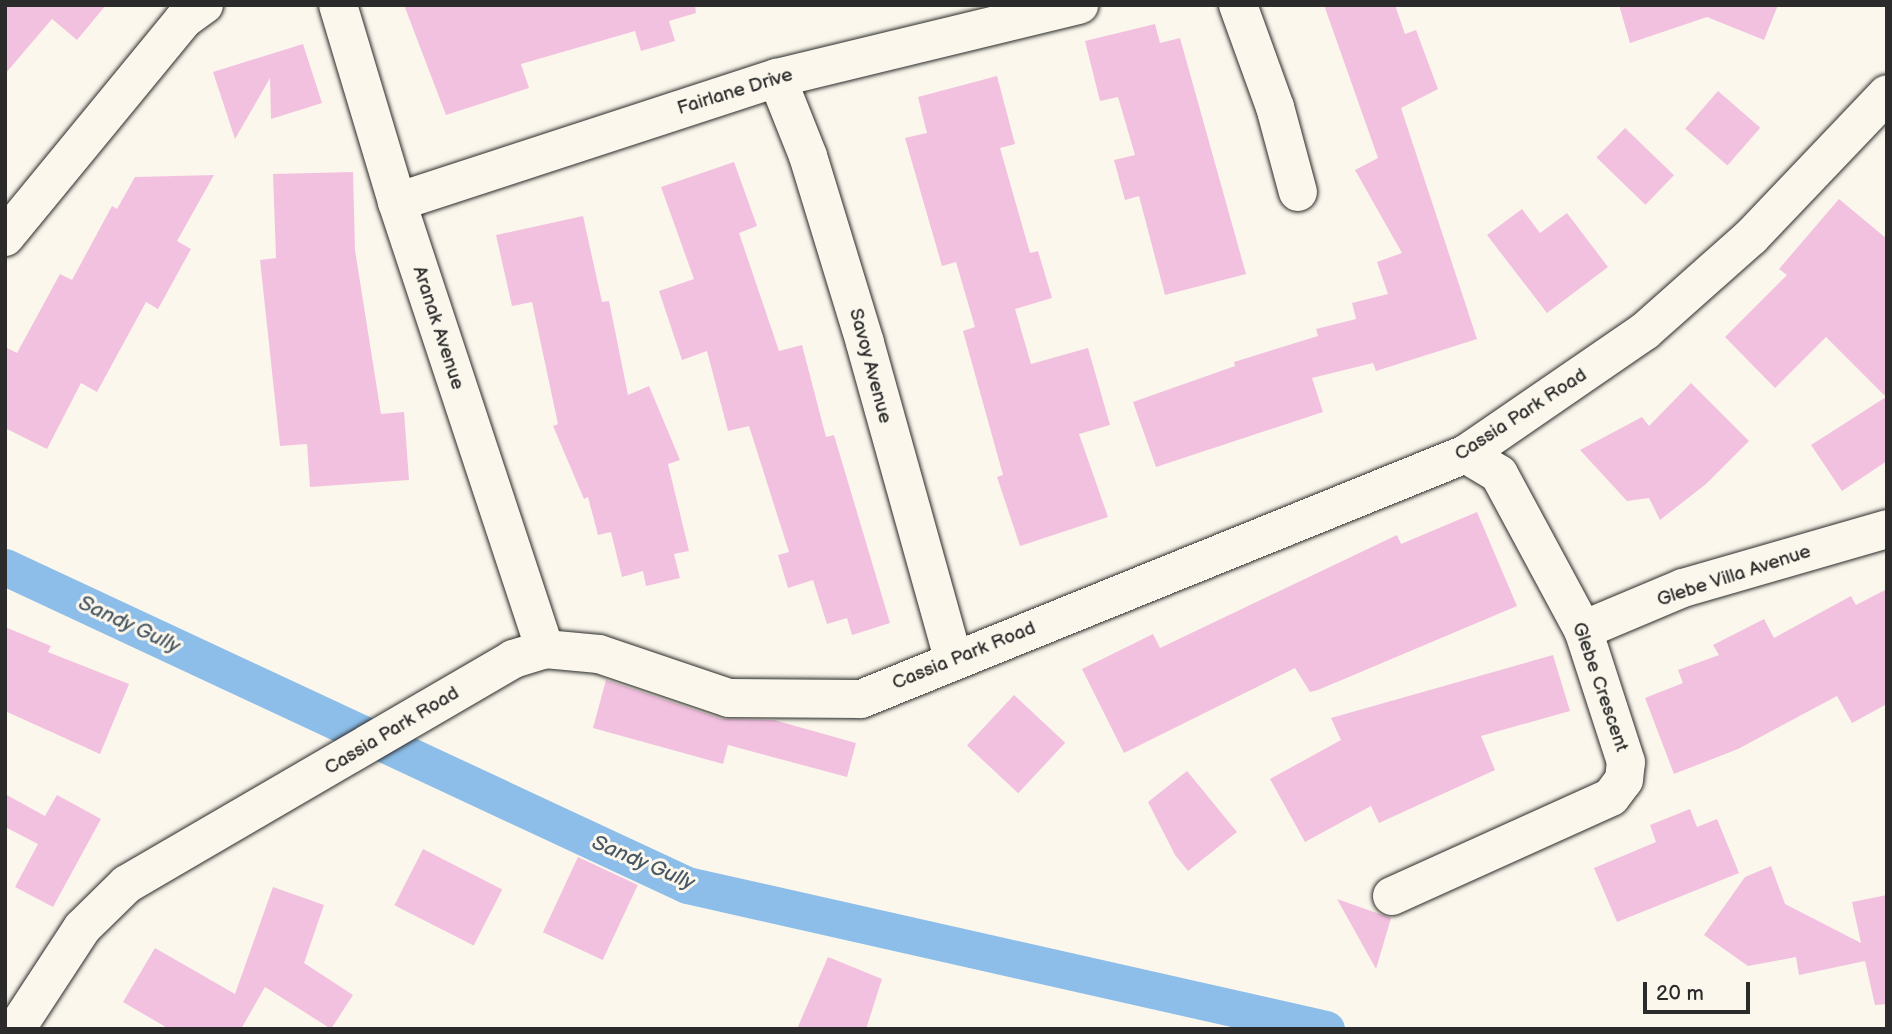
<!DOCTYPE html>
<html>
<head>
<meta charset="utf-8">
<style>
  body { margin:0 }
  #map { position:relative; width:1892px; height:1034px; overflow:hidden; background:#fbf7ec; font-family:"Balsamiq Sans",sans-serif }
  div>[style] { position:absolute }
  .canal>* { height:37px; margin:-18.5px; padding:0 18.5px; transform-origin:18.5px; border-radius:18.5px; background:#8dbee9 }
  .building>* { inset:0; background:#f3c1e0; transform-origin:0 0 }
  .roads { filter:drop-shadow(0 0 2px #2b2b2b) drop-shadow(0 0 2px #2b2b2b) }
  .street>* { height:38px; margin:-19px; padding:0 19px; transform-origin:19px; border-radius:19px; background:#fbf7ec }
  .secondary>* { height:38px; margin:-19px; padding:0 19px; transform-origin:19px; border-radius:19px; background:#fbf7ec }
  span { translate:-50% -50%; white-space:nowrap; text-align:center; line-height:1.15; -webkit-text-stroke:6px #fbf7ec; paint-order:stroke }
  .street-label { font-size:19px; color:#2b2b2b }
  .water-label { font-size:21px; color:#485764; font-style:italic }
  .frame { position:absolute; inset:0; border:7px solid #2b2b2b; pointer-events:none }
  .scale { position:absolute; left:1643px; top:982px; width:107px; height:32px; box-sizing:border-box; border:4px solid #2b2b2b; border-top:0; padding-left:9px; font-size:21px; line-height:24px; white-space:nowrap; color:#2b2b2b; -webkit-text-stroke:5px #fbf7ec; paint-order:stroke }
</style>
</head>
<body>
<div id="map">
  <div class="canal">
    <div style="left:5px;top:567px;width:752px;rotate:25deg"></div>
    <div style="left:687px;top:885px;width:655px;rotate:12.7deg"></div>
  </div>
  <div class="building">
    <div style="clip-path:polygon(5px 5px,106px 5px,77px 40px,52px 19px,5px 74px)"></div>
    <div style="clip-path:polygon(404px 5px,695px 5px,696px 13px,669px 21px,675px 41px,641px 51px,635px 31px,521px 64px,529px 88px,446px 115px)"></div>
    <div style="clip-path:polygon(1324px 5px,1395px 5px,1405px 34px,1416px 30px,1438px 89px,1401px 108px,1477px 339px,1376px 371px,1373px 363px,1312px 378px,1323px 412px,1156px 467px,1133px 402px,1235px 366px,1234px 362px,1318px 336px,1316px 329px,1356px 319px,1352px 303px,1388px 294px,1377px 262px,1402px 253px,1355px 170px,1378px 158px)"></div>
    <div style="clip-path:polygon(1619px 5px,1778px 5px,1764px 40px,1707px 17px,1630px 43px)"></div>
    <div style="clip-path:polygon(1155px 24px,1160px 43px,1180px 38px,1246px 274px,1165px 295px,1139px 196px,1125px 200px,1114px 160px,1135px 155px,1118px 97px,1100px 101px,1085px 41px)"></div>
    <div style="clip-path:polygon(303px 44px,322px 103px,271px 119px,270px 78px,235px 139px,213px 72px)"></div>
    <div style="clip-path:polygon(997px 76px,1015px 144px,1000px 148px,1030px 253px,1038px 251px,1052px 298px,1015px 309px,1031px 364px,1088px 348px,1110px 425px,1079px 434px,1108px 517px,1020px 546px,997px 477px,1003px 475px,963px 331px,975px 327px,956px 262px,942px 266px,905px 138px,927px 133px,918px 97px)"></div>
    <div style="left:1718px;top:91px;width:56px;height:50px;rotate:41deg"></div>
    <div style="left:1625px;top:128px;width:68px;height:41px;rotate:44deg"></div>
    <div style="clip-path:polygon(734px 162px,757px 226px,739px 233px,779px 351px,802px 345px,826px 437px,834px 435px,890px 623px,852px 635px,847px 618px,827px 624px,813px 580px,788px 588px,778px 555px,789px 552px,749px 426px,728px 431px,707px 351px,682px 360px,659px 291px,694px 279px,661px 187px)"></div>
    <div style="clip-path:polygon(353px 172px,355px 250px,381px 414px,404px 412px,409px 480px,310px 487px,307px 444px,280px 446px,260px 260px,276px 258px,273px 174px)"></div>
    <div style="clip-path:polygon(214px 175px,177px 241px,191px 249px,158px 309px,146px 302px,97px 392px,81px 383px,47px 449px,5px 428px,5px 347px,17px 353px,60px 274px,72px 280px,112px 206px,117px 209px,135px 177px)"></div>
    <div style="clip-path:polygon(1839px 199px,1887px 239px,1887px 461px,1842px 491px,1811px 445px,1886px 397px,1826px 337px,1775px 388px,1725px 337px,1787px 275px,1779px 269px)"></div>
    <div style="clip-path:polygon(1522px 209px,1540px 233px,1567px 213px,1608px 267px,1547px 313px,1487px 235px)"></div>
    <div style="clip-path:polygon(583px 216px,602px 302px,609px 301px,628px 395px,649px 386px,680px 460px,668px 464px,689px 551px,674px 554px,680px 578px,646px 586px,643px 571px,622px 577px,611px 532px,598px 535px,588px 497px,584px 499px,553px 426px,558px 424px,532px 302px,512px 306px,496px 235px)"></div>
    <div style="clip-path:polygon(1691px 383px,1749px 441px,1706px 484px,1660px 520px,1649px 498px,1627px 501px,1580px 450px,1642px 417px,1649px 426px)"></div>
    <div style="clip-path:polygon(1477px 512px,1517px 606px,1318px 690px,1310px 692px,1295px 668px,1124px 753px,1082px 669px,1153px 634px,1160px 648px,1397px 535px,1401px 544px)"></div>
    <div style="clip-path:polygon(1887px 589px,1887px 704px,1852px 723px,1837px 696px,1738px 749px,1674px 774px,1645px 698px,1683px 683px,1678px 670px,1719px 655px,1713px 645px,1764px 619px,1774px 638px,1851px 596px,1856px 605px)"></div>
    <div style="clip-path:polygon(5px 627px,51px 646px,48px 652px,129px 684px,100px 754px,5px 711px)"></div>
    <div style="clip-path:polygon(1553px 655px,1570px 711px,1481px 736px,1495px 770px,1379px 823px,1371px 806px,1305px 842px,1270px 779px,1341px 740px,1331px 718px)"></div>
    <div style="clip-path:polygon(606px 680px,722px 719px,774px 720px,856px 743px,847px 777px,728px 745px,723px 764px,593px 728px)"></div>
    <div style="left:1014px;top:695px;width:70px;height:69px;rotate:43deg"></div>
    <div style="clip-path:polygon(1187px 771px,1237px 832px,1188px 871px,1175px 855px,1148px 802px)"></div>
    <div style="clip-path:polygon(5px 794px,45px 816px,57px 795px,101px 819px,53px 907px,15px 887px,38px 844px,5px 827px)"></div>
    <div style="clip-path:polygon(1690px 809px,1697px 827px,1717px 819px,1739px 873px,1617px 922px,1594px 868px,1656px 842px,1650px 825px)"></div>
    <div style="left:423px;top:849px;width:89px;height:63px;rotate:27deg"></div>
    <div style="left:578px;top:857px;width:66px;height:83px;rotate:25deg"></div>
    <div style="clip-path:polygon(1771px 866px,1785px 904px,1861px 943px,1852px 902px,1887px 895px,1887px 1004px,1875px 1005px,1865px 961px,1799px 975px,1796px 957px,1748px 966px,1704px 935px,1745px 877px)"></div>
    <div style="clip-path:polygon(273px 887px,324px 905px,304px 963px,353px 995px,331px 1029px,265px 987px,241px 1029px,169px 1029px,123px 1002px,155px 948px,235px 994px)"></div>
    <div style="clip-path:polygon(1337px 899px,1391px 918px,1376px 969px)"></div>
    <div style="clip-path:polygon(828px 957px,882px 979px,866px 1029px,797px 1029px)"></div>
  </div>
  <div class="roads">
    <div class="street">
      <div style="left:338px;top:5px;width:206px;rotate:73.3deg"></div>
      <div style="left:397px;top:202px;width:471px;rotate:71.7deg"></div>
      <div style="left:1238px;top:5px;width:109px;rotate:70.1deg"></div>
      <div style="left:1275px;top:107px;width:88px;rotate:74.9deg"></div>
      <div style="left:777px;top:78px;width:84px;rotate:68.3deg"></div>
      <div style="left:808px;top:156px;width:195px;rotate:73deg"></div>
      <div style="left:865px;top:343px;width:327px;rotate:74.4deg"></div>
      <div style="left:397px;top:202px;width:400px;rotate:-18.1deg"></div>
      <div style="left:777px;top:78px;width:311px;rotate:-13.6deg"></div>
      <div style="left:5px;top:237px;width:281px;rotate:-50.6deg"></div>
      <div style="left:183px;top:20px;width:26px;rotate:-36deg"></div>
      <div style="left:1583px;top:630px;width:108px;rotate:-22.8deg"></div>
      <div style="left:1683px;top:588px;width:212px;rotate:-16.1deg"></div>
      <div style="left:1392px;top:896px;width:240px;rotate:-24.3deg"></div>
      <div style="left:1611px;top:797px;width:21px;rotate:-53deg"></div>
      <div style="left:1624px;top:780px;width:18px;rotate:-84deg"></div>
      <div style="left:1626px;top:762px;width:139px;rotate:-108deg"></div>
      <div style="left:1583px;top:630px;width:177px;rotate:-118.3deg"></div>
      <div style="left:1499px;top:474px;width:39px;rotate:-149deg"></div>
    </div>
    <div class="secondary">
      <div style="left:16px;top:1029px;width:121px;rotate:-56.8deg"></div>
      <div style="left:82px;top:928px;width:63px;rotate:-44.4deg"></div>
      <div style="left:127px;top:884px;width:447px;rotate:-30.2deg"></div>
      <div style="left:513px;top:659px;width:34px;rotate:-17deg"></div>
      <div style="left:545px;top:649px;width:54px;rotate:5.3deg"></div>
      <div style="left:599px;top:654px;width:137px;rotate:18.7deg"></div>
      <div style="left:729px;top:698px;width:132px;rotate:0.4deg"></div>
      <div style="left:861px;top:699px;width:653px;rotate:-22.05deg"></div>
      <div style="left:1466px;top:454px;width:217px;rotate:-34.5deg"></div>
      <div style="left:1645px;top:331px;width:142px;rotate:-41.6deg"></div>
      <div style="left:1751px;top:237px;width:197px;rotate:-46.4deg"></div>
    </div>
  </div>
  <div class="street-label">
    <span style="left:735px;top:92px;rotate:-17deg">Fairlane Drive</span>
    <span style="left:438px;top:328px;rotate:72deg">Aranak Avenue</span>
    <span style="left:870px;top:366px;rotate:75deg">Savoy Avenue</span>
    <span style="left:1521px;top:415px;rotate:-33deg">Cassia Park Road</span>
    <span style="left:1734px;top:576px;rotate:-18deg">Glebe Villa Avenue</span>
    <span style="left:964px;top:656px;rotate:-22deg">Cassia Park Road</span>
    <span style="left:1600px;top:687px;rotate:71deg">Glebe Crescent</span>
    <span style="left:392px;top:731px;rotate:-31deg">Cassia Park Road</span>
  </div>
  <div class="water-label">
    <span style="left:129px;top:625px;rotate:25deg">Sandy Gully</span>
    <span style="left:643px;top:863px;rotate:23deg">Sandy Gully</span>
  </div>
  <div class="frame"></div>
  <div class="scale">20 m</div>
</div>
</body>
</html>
